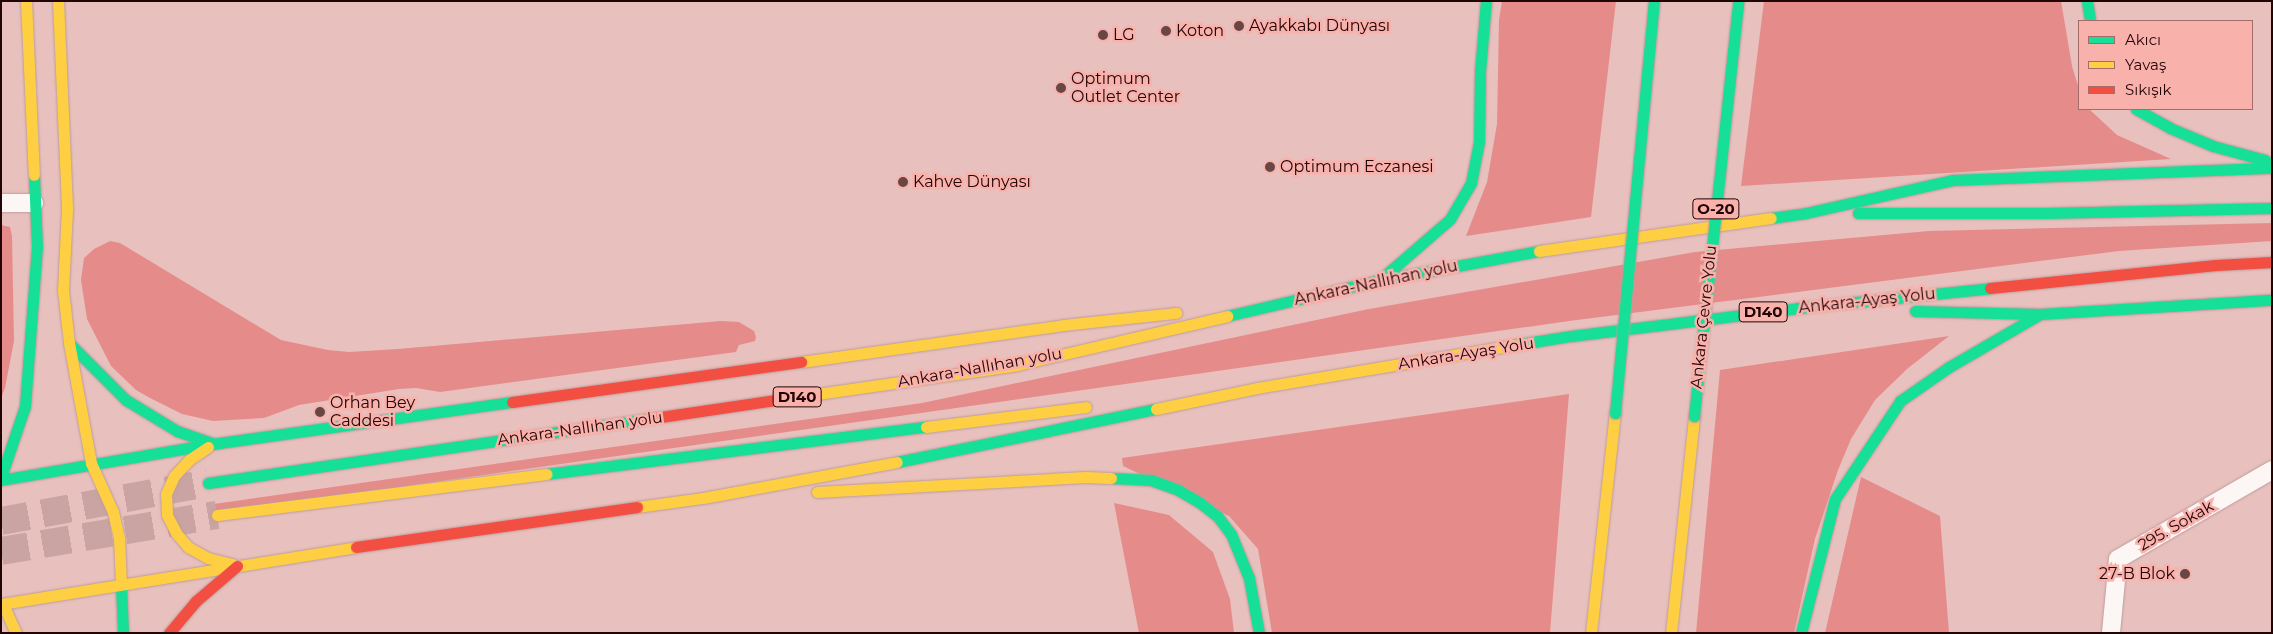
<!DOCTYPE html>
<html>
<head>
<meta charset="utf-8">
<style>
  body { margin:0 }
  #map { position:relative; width:2273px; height:634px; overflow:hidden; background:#e8c0be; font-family:Montserrat,sans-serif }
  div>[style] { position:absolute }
  .forest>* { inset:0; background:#e58c8a }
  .highway-tunnel>* { height:28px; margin-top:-14px; transform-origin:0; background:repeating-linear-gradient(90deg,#caa4a2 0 28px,transparent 0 42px) }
  .roads { filter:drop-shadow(0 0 1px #bd9b9a) drop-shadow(0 0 1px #bd9b9a) }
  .street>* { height:18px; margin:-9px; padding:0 9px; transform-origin:9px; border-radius:9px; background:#fcf6f5 }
  .fast>* { height:11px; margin:-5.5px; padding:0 5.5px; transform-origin:5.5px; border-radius:5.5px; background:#16e098 }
  .slow>* { height:11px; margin:-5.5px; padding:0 5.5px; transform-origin:5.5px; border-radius:5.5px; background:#ffcf43 }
  .jam>* { height:11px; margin:-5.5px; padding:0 5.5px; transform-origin:5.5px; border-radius:5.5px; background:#f24e42 }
  .bridges { filter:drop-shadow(0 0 1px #bd9b9a) drop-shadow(0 0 1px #bd9b9a) }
  .fast-bridge>* { height:11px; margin:-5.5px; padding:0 5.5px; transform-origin:5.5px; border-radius:5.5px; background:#16e098 }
  .dots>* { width:14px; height:14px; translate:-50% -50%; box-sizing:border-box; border:2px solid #f9b1ac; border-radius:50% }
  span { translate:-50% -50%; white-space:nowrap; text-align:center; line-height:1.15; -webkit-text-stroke:5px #f9b1ac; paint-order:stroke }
  .shield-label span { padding:1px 4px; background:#f9b1ac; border:1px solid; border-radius:4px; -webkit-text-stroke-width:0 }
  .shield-label { font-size:15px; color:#220405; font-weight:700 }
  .poi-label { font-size:16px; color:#220405 }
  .left { translate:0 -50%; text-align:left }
  .right { translate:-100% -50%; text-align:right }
  .street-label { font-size:16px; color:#220405 }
  .frame { position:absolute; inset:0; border:2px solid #220405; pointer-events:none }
  .legend { position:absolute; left:2078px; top:20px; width:175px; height:90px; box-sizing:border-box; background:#f9b1ac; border:1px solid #a36c69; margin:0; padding:6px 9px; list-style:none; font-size:15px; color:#220405 }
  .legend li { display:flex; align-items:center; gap:10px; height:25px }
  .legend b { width:25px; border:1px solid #a36c69 }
</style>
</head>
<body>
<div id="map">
  <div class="forest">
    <div style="clip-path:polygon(1502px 1px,1616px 1px,1591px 217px,1466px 236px,1487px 182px,1497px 124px,1499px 20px)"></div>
    <div style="clip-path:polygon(1764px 1px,2061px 1px,2072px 66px,2079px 89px,2079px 109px,2089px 109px,2117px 135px,2171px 159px,1741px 186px)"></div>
    <div style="clip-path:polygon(2272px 223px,2272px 241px,2119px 251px,1569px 321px,216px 513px,214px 504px,922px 403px,1369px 309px,1695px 252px,1929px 231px)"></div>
    <div style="clip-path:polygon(1px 225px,10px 227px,12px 236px,14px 341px,5px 388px,1px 398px)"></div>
    <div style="clip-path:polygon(110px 241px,120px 243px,281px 340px,328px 350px,349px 352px,398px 349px,721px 321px,739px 322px,754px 331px,756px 337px,755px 341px,739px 345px,736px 352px,440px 392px,416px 388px,399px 389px,299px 405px,264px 418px,213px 421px,182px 414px,150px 398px,136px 390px,111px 366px,87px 319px,81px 280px,84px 258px,94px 249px)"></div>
    <div style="clip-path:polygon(1949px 336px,1907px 369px,1875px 400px,1851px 439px,1838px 470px,1815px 539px,1794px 633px,1696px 633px,1720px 370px)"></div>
    <div style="clip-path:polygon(1569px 394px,1550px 633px,1272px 633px,1258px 549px,1229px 516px,1123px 466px,1122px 458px)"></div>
    <div style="clip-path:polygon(1861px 477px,1940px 516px,1949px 633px,1825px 633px)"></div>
    <div style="clip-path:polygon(1114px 503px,1169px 515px,1213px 552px,1230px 599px,1234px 633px,1139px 633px)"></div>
  </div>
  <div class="highway-tunnel">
    <div style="left:1px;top:521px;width:210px;rotate:-10.4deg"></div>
    <div style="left:1px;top:551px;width:219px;rotate:-9.5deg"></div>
  </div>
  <div class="roads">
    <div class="street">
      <div style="left:1px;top:203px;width:33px"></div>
      <div style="left:2111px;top:633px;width:74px;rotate:-84.6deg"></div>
      <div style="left:2118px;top:559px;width:178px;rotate:-30deg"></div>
    </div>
    <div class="fast">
      <div style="left:2087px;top:1px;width:20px;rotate:81deg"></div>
      <div style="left:2136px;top:109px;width:39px;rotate:29deg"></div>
      <div style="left:2170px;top:128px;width:47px;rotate:22.7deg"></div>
      <div style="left:2213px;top:146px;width:54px;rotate:15.1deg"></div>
      <div style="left:1858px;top:213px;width:189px"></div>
      <div style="left:2047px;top:213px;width:225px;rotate:-1.3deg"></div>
      <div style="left:1771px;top:218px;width:35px;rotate:-8deg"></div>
      <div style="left:1806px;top:213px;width:151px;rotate:-12.7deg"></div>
      <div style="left:1953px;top:180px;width:319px;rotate:-2.2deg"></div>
      <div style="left:1381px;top:279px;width:91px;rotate:-41deg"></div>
      <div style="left:1450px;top:219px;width:42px;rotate:-59.7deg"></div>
      <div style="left:1471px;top:183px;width:42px;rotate:-79deg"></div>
      <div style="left:1479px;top:142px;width:71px;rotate:-89.2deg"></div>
      <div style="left:1480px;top:71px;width:70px;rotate:-85.1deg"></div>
      <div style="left:1915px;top:311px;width:125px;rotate:1.4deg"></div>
      <div style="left:2040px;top:314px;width:232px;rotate:-3.5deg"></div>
      <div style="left:1227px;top:316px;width:158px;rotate:-13.2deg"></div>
      <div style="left:1381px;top:280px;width:161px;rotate:-10.4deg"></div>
      <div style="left:69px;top:343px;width:81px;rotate:45deg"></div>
      <div style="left:126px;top:400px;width:60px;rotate:31.3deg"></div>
      <div style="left:177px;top:431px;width:36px;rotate:19deg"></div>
      <div style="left:1514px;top:345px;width:58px;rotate:-9deg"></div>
      <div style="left:1571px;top:336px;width:229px;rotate:-7deg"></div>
      <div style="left:1798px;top:308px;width:193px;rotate:-5.9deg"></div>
      <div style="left:897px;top:462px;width:264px;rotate:-11.6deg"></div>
      <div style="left:546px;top:474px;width:383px;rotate:-7.1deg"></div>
      <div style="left:1px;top:477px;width:75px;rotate:-71.3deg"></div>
      <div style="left:25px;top:406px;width:159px;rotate:-85.7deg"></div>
      <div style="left:37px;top:247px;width:72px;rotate:-92.4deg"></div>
      <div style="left:1111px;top:478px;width:40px;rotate:2.9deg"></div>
      <div style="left:1151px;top:480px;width:29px;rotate:20deg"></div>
      <div style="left:1178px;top:490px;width:24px;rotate:30deg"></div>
      <div style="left:1199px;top:502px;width:24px;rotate:38deg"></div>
      <div style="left:1218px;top:517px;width:21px;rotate:53deg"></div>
      <div style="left:1231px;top:534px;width:48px;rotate:67.8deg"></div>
      <div style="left:1249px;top:578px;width:56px;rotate:79.7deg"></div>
      <div style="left:1px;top:480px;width:214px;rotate:-9.7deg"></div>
      <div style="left:212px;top:444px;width:303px;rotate:-8deg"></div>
      <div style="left:208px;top:483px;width:444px;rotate:-8.3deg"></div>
      <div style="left:121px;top:584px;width:49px;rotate:87.7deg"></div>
      <div style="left:1801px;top:633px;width:138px;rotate:-75.8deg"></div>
      <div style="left:1835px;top:499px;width:118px;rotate:-56.4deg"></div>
      <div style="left:1900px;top:401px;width:60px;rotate:-34.8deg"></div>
      <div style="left:1949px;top:367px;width:105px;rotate:-30.2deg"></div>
    </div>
    <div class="slow">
      <div style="left:26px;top:1px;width:174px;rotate:87.4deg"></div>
      <div style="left:58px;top:1px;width:208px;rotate:87.5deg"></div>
      <div style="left:67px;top:209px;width:81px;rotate:92.8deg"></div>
      <div style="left:63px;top:290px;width:53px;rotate:83.5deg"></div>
      <div style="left:69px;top:343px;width:122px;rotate:79.6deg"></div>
      <div style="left:1539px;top:251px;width:234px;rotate:-8.1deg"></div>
      <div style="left:801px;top:362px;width:265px;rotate:-8deg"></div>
      <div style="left:1063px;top:325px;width:114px;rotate:-6.1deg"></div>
      <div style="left:803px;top:396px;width:216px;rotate:-8.2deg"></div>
      <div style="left:1017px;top:365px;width:216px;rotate:-13.1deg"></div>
      <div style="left:1156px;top:409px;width:103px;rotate:-11.7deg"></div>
      <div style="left:1257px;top:388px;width:261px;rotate:-9.5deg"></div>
      <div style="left:926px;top:427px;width:161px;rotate:-7.1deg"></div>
      <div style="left:208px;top:447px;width:23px;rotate:146deg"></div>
      <div style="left:189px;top:460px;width:22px;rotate:133deg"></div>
      <div style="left:174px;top:476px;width:20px;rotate:114deg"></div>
      <div style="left:166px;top:494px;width:21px;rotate:87deg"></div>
      <div style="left:167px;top:515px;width:20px;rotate:63deg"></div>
      <div style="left:176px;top:533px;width:18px;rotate:49deg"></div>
      <div style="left:188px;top:547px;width:23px;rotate:29deg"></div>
      <div style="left:208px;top:558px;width:25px;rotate:14deg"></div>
      <div style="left:91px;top:463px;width:54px;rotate:65.8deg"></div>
      <div style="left:113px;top:512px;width:26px;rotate:77deg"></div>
      <div style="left:119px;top:537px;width:47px;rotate:87.6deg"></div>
      <div style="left:817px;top:492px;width:268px;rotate:-3.2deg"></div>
      <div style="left:1085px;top:477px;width:26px;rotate:2deg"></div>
      <div style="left:637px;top:507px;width:67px;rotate:-7.8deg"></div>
      <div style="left:703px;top:498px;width:197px;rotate:-10.5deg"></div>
      <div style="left:217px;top:515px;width:332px;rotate:-7.1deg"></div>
      <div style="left:1px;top:604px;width:360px;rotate:-9.1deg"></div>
      <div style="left:3px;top:604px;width:32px;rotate:66deg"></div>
      <div style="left:1591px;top:633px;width:221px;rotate:-83.8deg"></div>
      <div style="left:1671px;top:633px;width:218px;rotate:-83.9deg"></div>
    </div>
    <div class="jam">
      <div style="left:1990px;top:288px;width:227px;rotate:-5.8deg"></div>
      <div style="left:2216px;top:265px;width:56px;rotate:-3.1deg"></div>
      <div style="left:512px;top:402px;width:292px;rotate:-7.9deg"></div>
      <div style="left:647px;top:419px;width:158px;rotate:-8.4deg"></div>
      <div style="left:356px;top:547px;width:284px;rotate:-8.1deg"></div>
      <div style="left:169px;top:633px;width:42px;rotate:-49.8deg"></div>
      <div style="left:196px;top:601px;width:54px;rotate:-40.5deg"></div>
    </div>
  </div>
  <div class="bridges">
    <div class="fast-bridge">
      <div style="left:1615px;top:413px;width:414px;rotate:-84.6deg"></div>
      <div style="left:1694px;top:416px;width:417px;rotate:-83.9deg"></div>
    </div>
  </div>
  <div class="dots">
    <div style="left:1239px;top:26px;background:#674646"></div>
    <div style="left:1166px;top:31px;background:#674646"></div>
    <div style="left:1103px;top:35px;background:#674646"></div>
    <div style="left:1061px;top:88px;background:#674646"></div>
    <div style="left:1270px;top:167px;background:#674646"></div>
    <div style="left:903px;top:182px;background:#674646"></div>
    <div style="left:320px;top:412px;background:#674646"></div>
    <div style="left:2185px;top:574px;background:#674646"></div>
  </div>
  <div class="shield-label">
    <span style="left:1716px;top:209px">O-20</span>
    <span style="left:1763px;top:312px">D140</span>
    <span style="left:797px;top:397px">D140</span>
  </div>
  <div class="poi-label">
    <span class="left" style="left:1249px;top:26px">Ayakkabı Dünyası</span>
    <span class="left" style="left:1176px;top:31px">Koton</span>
    <span class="left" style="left:1113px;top:35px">LG</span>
    <span class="left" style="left:1071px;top:88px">Optimum<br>Outlet Center</span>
    <span class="left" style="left:1280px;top:167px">Optimum Eczanesi</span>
    <span class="left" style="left:913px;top:182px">Kahve Dünyası</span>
    <span class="left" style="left:330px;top:412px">Orhan Bey<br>Caddesi</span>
    <span class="right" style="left:2175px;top:574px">27-B Blok</span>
  </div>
  <div class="street-label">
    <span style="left:1376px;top:283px;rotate:-12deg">Ankara-Nallıhan yolu</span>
    <span style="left:1867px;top:301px;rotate:-6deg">Ankara-Ayaş Yolu</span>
    <span style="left:1704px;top:317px;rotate:-84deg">Ankara Çevre Yolu</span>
    <span style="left:1466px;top:354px;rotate:-9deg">Ankara-Ayaş Yolu</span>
    <span style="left:980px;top:368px;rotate:-10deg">Ankara-Nallıhan yolu</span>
    <span style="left:580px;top:429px;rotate:-8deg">Ankara-Nallıhan yolu</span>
    <span style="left:2176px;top:526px;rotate:-30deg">295. Sokak</span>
  </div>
  <div class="frame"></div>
  <ul class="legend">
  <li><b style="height:6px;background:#16e098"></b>Akıcı</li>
  <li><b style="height:6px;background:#ffcf43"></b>Yavaş</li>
  <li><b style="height:6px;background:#f24e42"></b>Sıkışık</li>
  </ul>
</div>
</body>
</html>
